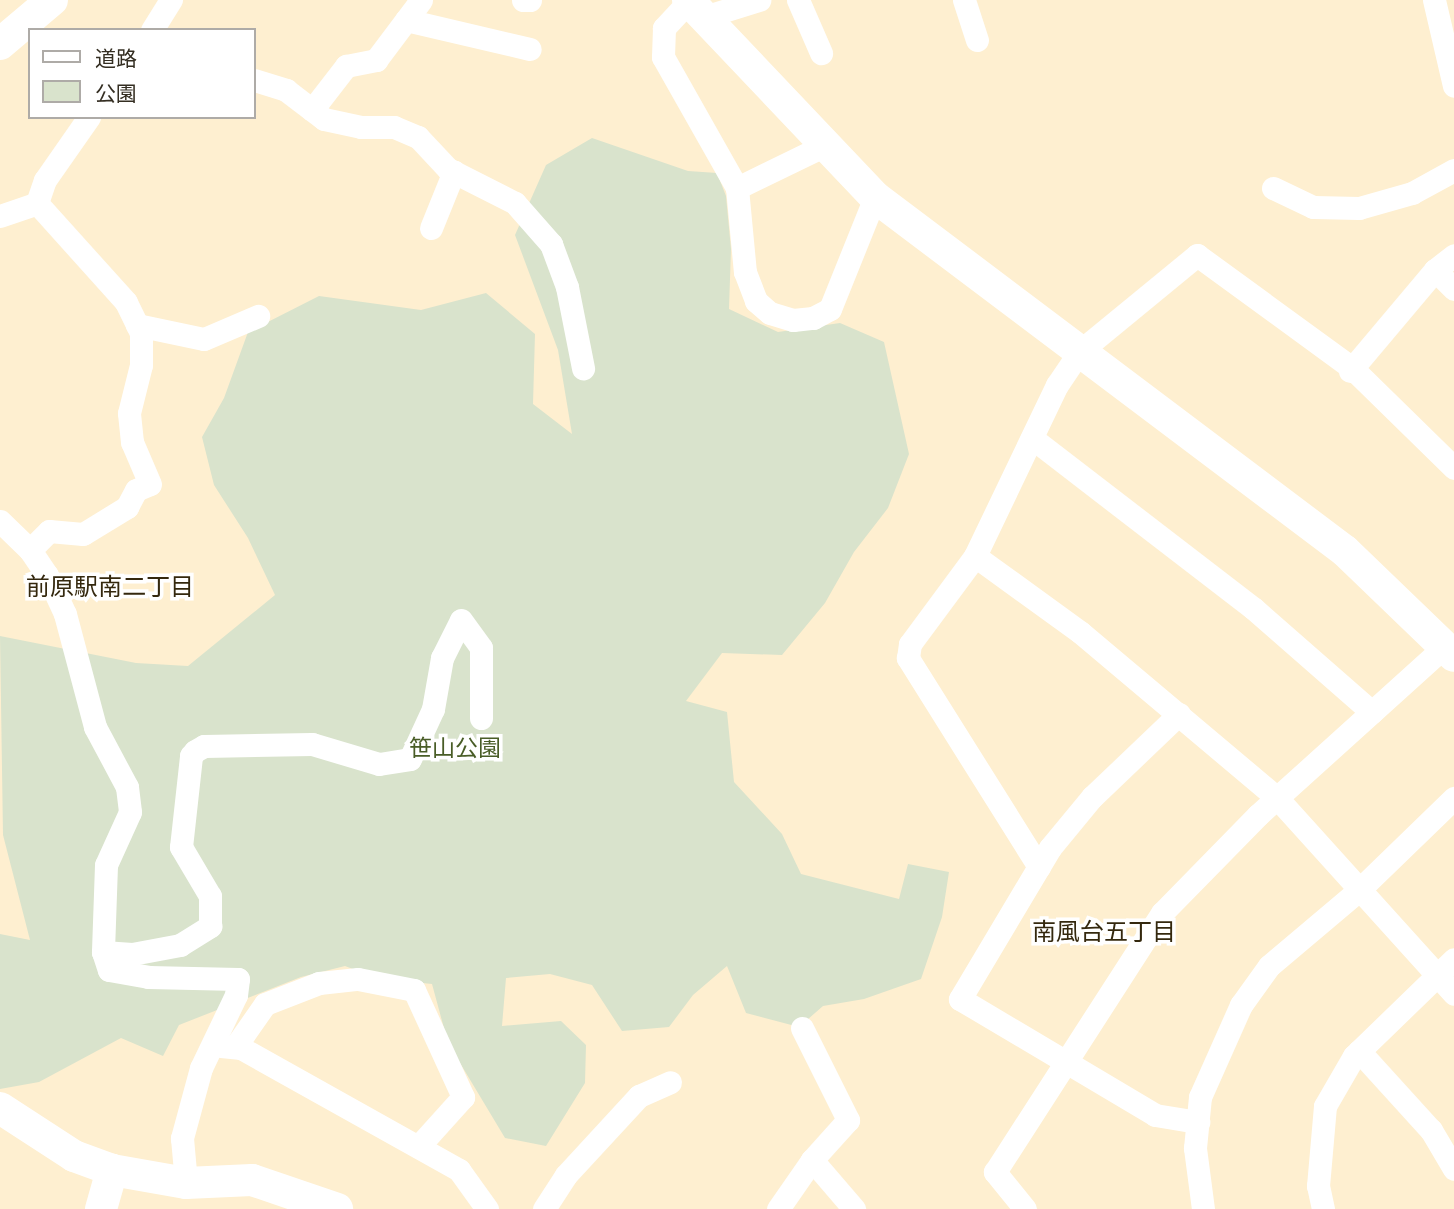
<!DOCTYPE html>
<html>
<head>
<meta charset="utf-8">
<style>
  body { margin:0 }
  #map { position:relative; width:1454px; height:1209px; overflow:hidden; background:#feefd0; font-family:"Fira Sans","Noto Sans JP",sans-serif }
  div>[style] { position:absolute }
  .green>* { inset:0; background:#d9e3cc }
  .street>* { height:23px; margin:-11.5px; padding:0 11.5px; transform-origin:11.5px; border-radius:11.5px; background:#fff }
  .secondary>* { height:32px; margin:-16px; padding:0 16px; transform-origin:16px; border-radius:16px; background:#fff }
  span { translate:-50% -50%; white-space:nowrap; text-align:center; line-height:1.15; -webkit-text-stroke:7px #fff; paint-order:stroke }
  .park-label { font-size:23px; color:#495d27 }
  .neighbourhood-label { font-size:24px; color:#34280e }
  .legend { position:absolute; left:28px; top:28px; width:228px; height:91px; box-sizing:border-box; background:#fff; border:2px solid #aeaba7; margin:0; padding:9px 12px; list-style:none; font-size:21px; color:#342e22 }
  .legend li { display:flex; align-items:center; gap:14px; height:35px }
  .legend b { width:35px; border:2px solid #aeaba7 }
</style>
</head>
<body>
<div id="map">
  <div class="green">
    <div style="clip-path:polygon(592px 138px,688px 171px,717px 173px,726px 196px,731px 249px,729px 309px,778px 332px,840px 323px,884px 342px,909px 454px,888px 508px,854px 552px,825px 603px,782px 655px,722px 653px,686px 701px,727px 712px,734px 782px,782px 834px,801px 874px,899px 899px,908px 864px,949px 872px,942px 917px,921px 979px,864px 999px,823px 1006px,799px 1027px,746px 1013px,727px 966px,693px 995px,669px 1027px,622px 1031px,592px 985px,550px 974px,506px 978px,502px 1026px,561px 1021px,586px 1045px,585px 1083px,546px 1146px,505px 1138px,448px 1043px,432px 984px,376px 978px,345px 966px,301px 977px,179px 1025px,163px 1056px,121px 1038px,39px 1082px,0 1089px,0 934px,30px 940px,3px 835px,0 636px,136px 663px,188px 666px,275px 595px,248px 538px,214px 485px,202px 437px,224px 398px,248px 332px,319px 296px,421px 310px,486px 293px,535px 334px,533px 404px,572px 434px,558px 350px,515px 235px,546px 165px)"></div>
  </div>
  <div class="street">
    <div style="left:523px;top:0;width:7px"></div>
    <div style="left:798px;top:0;width:58px;rotate:66.5deg"></div>
    <div style="left:964px;top:0;width:42px;rotate:72deg"></div>
    <div style="left:1434px;top:0;width:88px;rotate:76.9deg"></div>
    <div style="left:689px;top:1px;width:37px;rotate:133deg"></div>
    <div style="left:664px;top:28px;width:29px;rotate:92deg"></div>
    <div style="left:663px;top:57px;width:150px;rotate:60.5deg"></div>
    <div style="left:737px;top:188px;width:84px;rotate:84.6deg"></div>
    <div style="left:745px;top:272px;width:31px;rotate:69deg"></div>
    <div style="left:756px;top:301px;width:18px;rotate:41deg"></div>
    <div style="left:770px;top:313px;width:24px;rotate:17deg"></div>
    <div style="left:793px;top:320px;width:20px;rotate:-6deg"></div>
    <div style="left:813px;top:318px;width:19px;rotate:-28deg"></div>
    <div style="left:830px;top:309px;width:121px;rotate:-68.1deg"></div>
    <div style="left:704px;top:17px;width:58px;rotate:-17.2deg"></div>
    <div style="left:406px;top:20px;width:127px;rotate:13.2deg"></div>
    <div style="left:152px;top:30px;width:36px;rotate:-58deg"></div>
    <div style="left:254px;top:80px;width:34px;rotate:17deg"></div>
    <div style="left:286px;top:90px;width:48px;rotate:37.3deg"></div>
    <div style="left:324px;top:119px;width:38px;rotate:12deg"></div>
    <div style="left:361px;top:127px;width:33px"></div>
    <div style="left:394px;top:127px;width:26px;rotate:23deg"></div>
    <div style="left:418px;top:137px;width:44px;rotate:46.8deg"></div>
    <div style="left:448px;top:169px;width:75px;rotate:26.9deg"></div>
    <div style="left:515px;top:203px;width:55px;rotate:48.7deg"></div>
    <div style="left:551px;top:244px;width:46px;rotate:69.6deg"></div>
    <div style="left:567px;top:287px;width:83px;rotate:78.8deg"></div>
    <div style="left:312px;top:110px;width:56px;rotate:-52.3deg"></div>
    <div style="left:346px;top:66px;width:31px;rotate:-11deg"></div>
    <div style="left:376px;top:60px;width:75px;rotate:-53.1deg"></div>
    <div style="left:737px;top:188px;width:98px;rotate:-26deg"></div>
    <div style="left:1273px;top:188px;width:44px;rotate:25.4deg"></div>
    <div style="left:1313px;top:207px;width:46px;rotate:1.2deg"></div>
    <div style="left:1359px;top:208px;width:55px;rotate:-15.8deg"></div>
    <div style="left:1412px;top:193px;width:48px;rotate:-28.7deg"></div>
    <div style="left:37px;top:203px;width:24px;rotate:-71deg"></div>
    <div style="left:45px;top:180px;width:77px;rotate:-55.1deg"></div>
    <div style="left:0;top:216px;width:39px;rotate:-19deg"></div>
    <div style="left:431px;top:228px;width:61px;rotate:-68deg"></div>
    <div style="left:1435px;top:270px;width:27px;rotate:45deg"></div>
    <div style="left:137px;top:325px;width:68px;rotate:11.8deg"></div>
    <div style="left:204px;top:339px;width:59px;rotate:-23.1deg"></div>
    <div style="left:1350px;top:371px;width:132px;rotate:-49.9deg"></div>
    <div style="left:1435px;top:270px;width:24px;rotate:-38deg"></div>
    <div style="left:1032px;top:438px;width:279px;rotate:37.6deg"></div>
    <div style="left:1253px;top:608px;width:158px;rotate:41.2deg"></div>
    <div style="left:0;top:521px;width:42px;rotate:44deg"></div>
    <div style="left:30px;top:550px;width:30px;rotate:56deg"></div>
    <div style="left:47px;top:575px;width:43px;rotate:65.2deg"></div>
    <div style="left:65px;top:614px;width:117px;rotate:75.1deg"></div>
    <div style="left:95px;top:727px;width:68px;rotate:61.9deg"></div>
    <div style="left:127px;top:787px;width:25px;rotate:83deg"></div>
    <div style="left:130px;top:812px;width:58px;rotate:114.4deg"></div>
    <div style="left:106px;top:865px;width:87px;rotate:92deg"></div>
    <div style="left:103px;top:952px;width:19px;rotate:72deg"></div>
    <div style="left:109px;top:970px;width:40px;rotate:10deg"></div>
    <div style="left:148px;top:977px;width:90px;rotate:1.3deg"></div>
    <div style="left:238px;top:979px;width:16px;rotate:97deg"></div>
    <div style="left:236px;top:995px;width:81px;rotate:115.6deg"></div>
    <div style="left:201px;top:1068px;width:73px;rotate:105.2deg"></div>
    <div style="left:182px;top:1138px;width:45px;rotate:84.9deg"></div>
    <div style="left:30px;top:550px;width:27px;rotate:-45deg"></div>
    <div style="left:49px;top:531px;width:34px;rotate:5deg"></div>
    <div style="left:83px;top:534px;width:52px;rotate:-31.5deg"></div>
    <div style="left:127px;top:507px;width:19px;rotate:-62deg"></div>
    <div style="left:136px;top:490px;width:15px;rotate:-23deg"></div>
    <div style="left:150px;top:484px;width:46px;rotate:-113.2deg"></div>
    <div style="left:132px;top:442px;width:29px;rotate:-96deg"></div>
    <div style="left:129px;top:413px;width:49px;rotate:-76deg"></div>
    <div style="left:141px;top:365px;width:32px;rotate:-90deg"></div>
    <div style="left:141px;top:333px;width:34px;rotate:-116deg"></div>
    <div style="left:126px;top:302px;width:133px;rotate:-132deg"></div>
    <div style="left:975px;top:556px;width:130px;rotate:35.9deg"></div>
    <div style="left:1080px;top:632px;width:258px;rotate:40.1deg"></div>
    <div style="left:1277px;top:798px;width:264px;rotate:47.9deg"></div>
    <div style="left:1179px;top:714px;width:120px;rotate:136.3deg"></div>
    <div style="left:1092px;top:797px;width:66px;rotate:129.5deg"></div>
    <div style="left:1050px;top:848px;width:176px;rotate:120.8deg"></div>
    <div style="left:960px;top:999px;width:227px;rotate:30.7deg"></div>
    <div style="left:1155px;top:1115px;width:44px;rotate:9.2deg"></div>
    <div style="left:1039px;top:867px;width:247px;rotate:-122.1deg"></div>
    <div style="left:908px;top:658px;width:14px;rotate:-82deg"></div>
    <div style="left:910px;top:644px;width:109px;rotate:-53.5deg"></div>
    <div style="left:975px;top:556px;width:190px;rotate:-64.4deg"></div>
    <div style="left:1057px;top:385px;width:40px;rotate:-56deg"></div>
    <div style="left:1079px;top:352px;width:153px;rotate:-39.4deg"></div>
    <div style="left:1197px;top:255px;width:192px;rotate:36.1deg"></div>
    <div style="left:1352px;top:368px;width:143px;rotate:44.4deg"></div>
    <div style="left:103px;top:952px;width:29px;rotate:4deg"></div>
    <div style="left:132px;top:954px;width:49px;rotate:-10.6deg"></div>
    <div style="left:180px;top:945px;width:36px;rotate:-32deg"></div>
    <div style="left:210px;top:926px;width:30px;rotate:-90deg"></div>
    <div style="left:210px;top:896px;width:57px;rotate:-120.6deg"></div>
    <div style="left:181px;top:847px;width:92px;rotate:-83.7deg"></div>
    <div style="left:191px;top:756px;width:6px;rotate:-51deg"></div>
    <div style="left:195px;top:751px;width:10px;rotate:-29deg"></div>
    <div style="left:204px;top:746px;width:108px;rotate:-1.1deg"></div>
    <div style="left:312px;top:744px;width:70px;rotate:16.6deg"></div>
    <div style="left:379px;top:764px;width:31px;rotate:-9deg"></div>
    <div style="left:410px;top:759px;width:55px;rotate:-65.3deg"></div>
    <div style="left:433px;top:709px;width:52px;rotate:-80deg"></div>
    <div style="left:442px;top:658px;width:42px;rotate:-63.4deg"></div>
    <div style="left:461px;top:620px;width:34px;rotate:54deg"></div>
    <div style="left:481px;top:648px;width:70px;rotate:90deg"></div>
    <div style="left:802px;top:1028px;width:103px;rotate:63.4deg"></div>
    <div style="left:848px;top:1120px;width:54px;rotate:132deg"></div>
    <div style="left:221px;top:1046px;width:20px;rotate:6deg"></div>
    <div style="left:241px;top:1048px;width:250px;rotate:29.2deg"></div>
    <div style="left:459px;top:1170px;width:48px;rotate:54.3deg"></div>
    <div style="left:235px;top:1047px;width:52px;rotate:-55.1deg"></div>
    <div style="left:265px;top:1004px;width:58px;rotate:-21.3deg"></div>
    <div style="left:319px;top:983px;width:39px;rotate:-6deg"></div>
    <div style="left:358px;top:979px;width:57px;rotate:11.1deg"></div>
    <div style="left:414px;top:990px;width:118px;rotate:65.4deg"></div>
    <div style="left:463px;top:1097px;width:67px;rotate:132deg"></div>
    <div style="left:1359px;top:1051px;width:107px;rotate:47.7deg"></div>
    <div style="left:1431px;top:1130px;width:45px;rotate:59.5deg"></div>
    <div style="left:544px;top:1209px;width:40px;rotate:-57.1deg"></div>
    <div style="left:566px;top:1175px;width:108px;rotate:-47.3deg"></div>
    <div style="left:639px;top:1096px;width:34px;rotate:-24deg"></div>
    <div style="left:778px;top:1209px;width:60px;rotate:-55.2deg"></div>
    <div style="left:812px;top:1160px;width:65px;rotate:49.4deg"></div>
    <div style="left:1025px;top:1209px;width:48px;rotate:-129deg"></div>
    <div style="left:995px;top:1172px;width:308px;rotate:-57.2deg"></div>
    <div style="left:1162px;top:913px;width:137px;rotate:-45.6deg"></div>
    <div style="left:1258px;top:815px;width:251px;rotate:-42.1deg"></div>
    <div style="left:1203px;top:1209px;width:62px;rotate:-97.5deg"></div>
    <div style="left:1195px;top:1148px;width:51px;rotate:-84.4deg"></div>
    <div style="left:1200px;top:1097px;width:101px;rotate:-66deg"></div>
    <div style="left:1241px;top:1005px;width:48px;rotate:-54.3deg"></div>
    <div style="left:1269px;top:966px;width:119px;rotate:-40.2deg"></div>
    <div style="left:1360px;top:889px;width:131px;rotate:-44.1deg"></div>
    <div style="left:1323px;top:1209px;width:24px;rotate:-102deg"></div>
    <div style="left:1318px;top:1186px;width:80px;rotate:-85deg"></div>
    <div style="left:1325px;top:1106px;width:58px;rotate:-59.9deg"></div>
    <div style="left:1354px;top:1056px;width:139px;rotate:-44.1deg"></div>
  </div>
  <div class="secondary">
    <div style="left:688px;top:0;width:272px;rotate:46.5deg"></div>
    <div style="left:875px;top:197px;width:588px;rotate:36.99deg"></div>
    <div style="left:1345px;top:551px;width:151px;rotate:43.9deg"></div>
    <div style="left:0;top:44px;width:68px;rotate:-40.2deg"></div>
    <div style="left:0;top:1108px;width:88px;rotate:33deg"></div>
    <div style="left:74px;top:1156px;width:40px;rotate:20.2deg"></div>
    <div style="left:112px;top:1170px;width:75px;rotate:10deg"></div>
    <div style="left:186px;top:1183px;width:66px;rotate:-2.6deg"></div>
    <div style="left:252px;top:1180px;width:90px;rotate:18.8deg"></div>
    <div style="left:101px;top:1209px;width:41px;rotate:-74.2deg"></div>
  </div>
  <div class="park-label">
    <span style="left:455px;top:748px">笹山公園</span>
  </div>
  <div class="neighbourhood-label">
    <span style="left:110px;top:588px">前原駅南二丁目</span>
    <span style="left:1104px;top:933px">南風台五丁目</span>
  </div>
  <ul class="legend">
  <li><b style="height:9px;background:#fff"></b>道路</li>
  <li><b style="height:19px;background:#d9e3cc"></b>公園</li>
  </ul>
</div>
</body>
</html>
